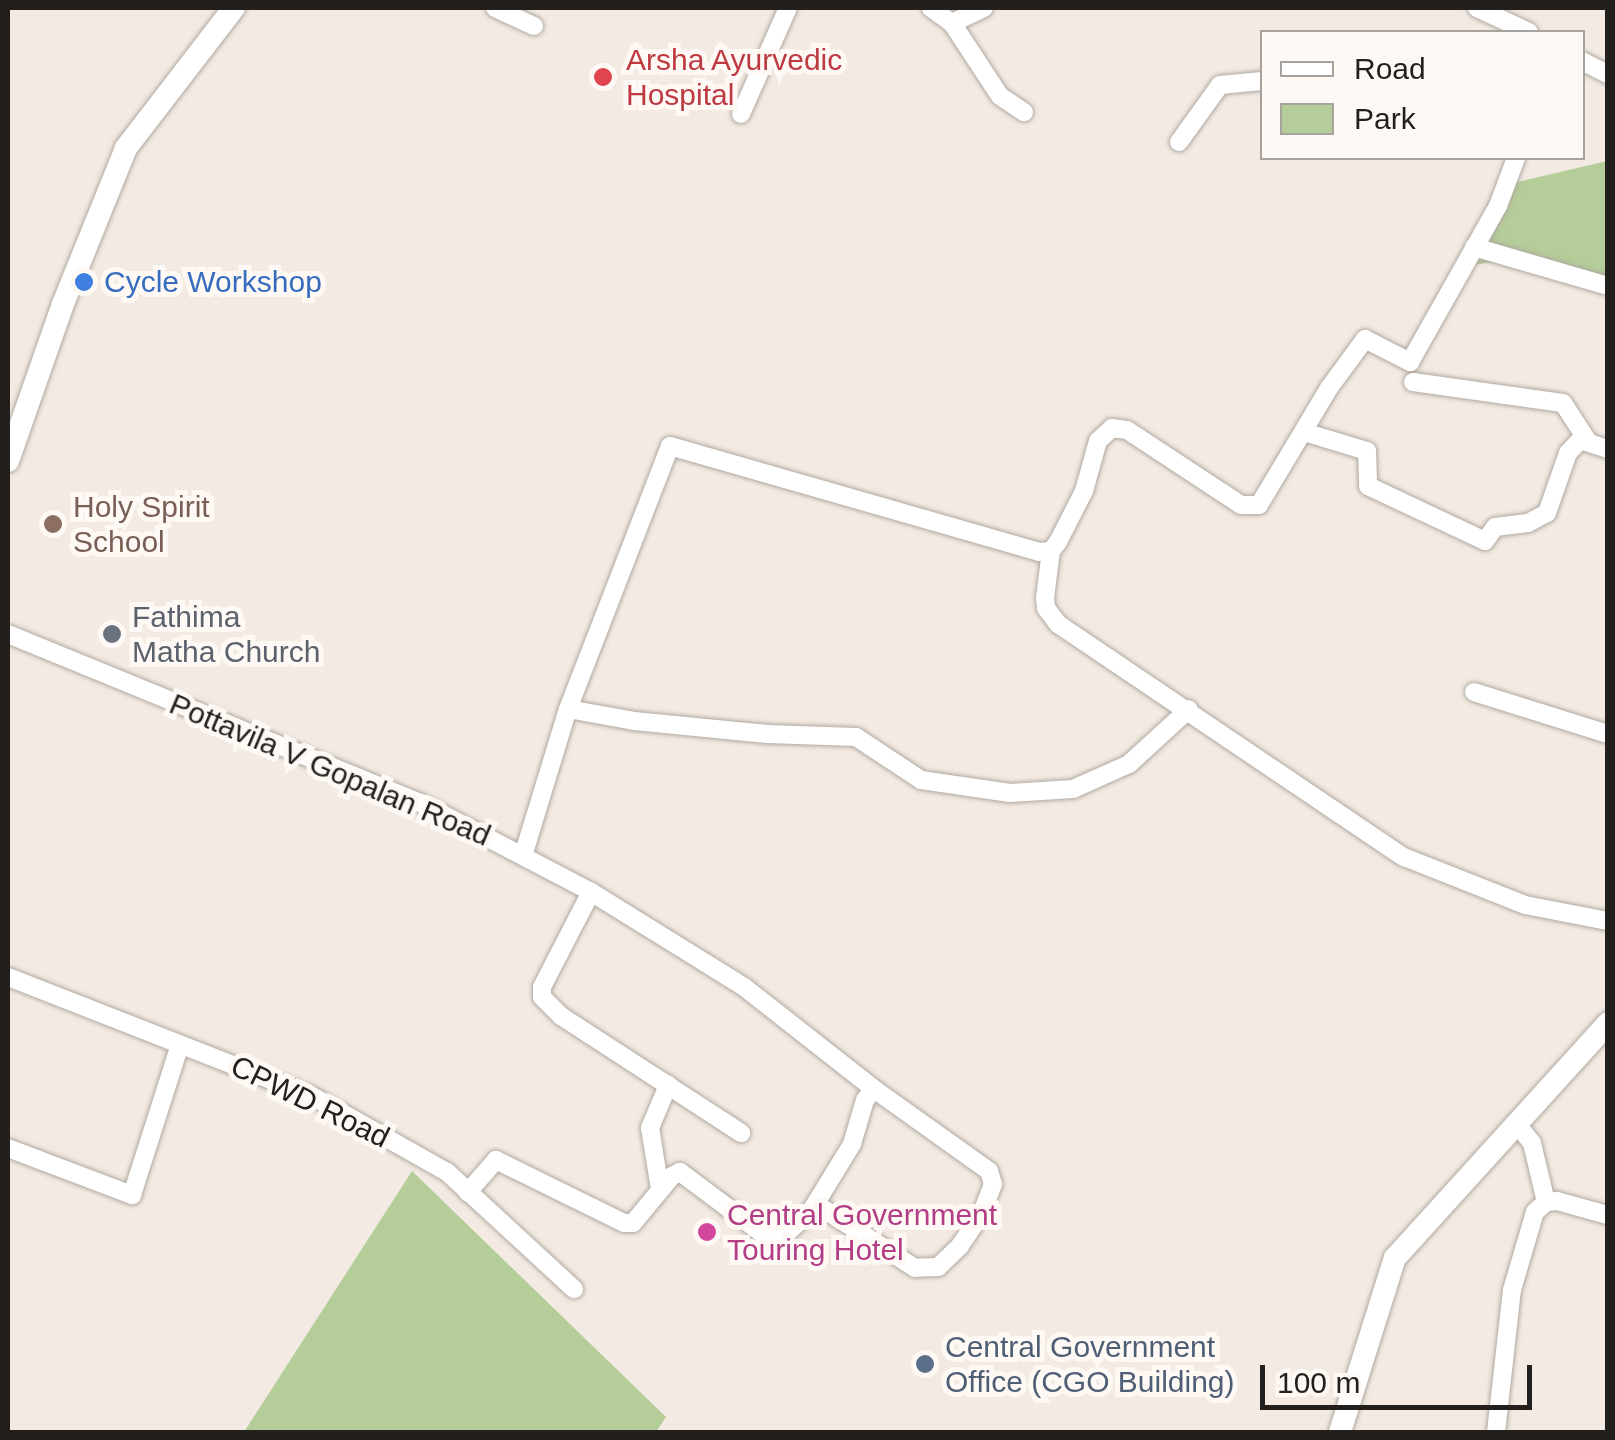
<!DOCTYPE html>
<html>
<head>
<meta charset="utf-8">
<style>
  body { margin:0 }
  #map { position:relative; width:1615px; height:1440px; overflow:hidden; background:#f3ebe3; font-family:Helvetica,sans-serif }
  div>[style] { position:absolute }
  .green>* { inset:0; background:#b4cd99 }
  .roads { filter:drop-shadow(0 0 2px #b1a9a1) drop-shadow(0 0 2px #b1a9a1) }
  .minor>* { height:18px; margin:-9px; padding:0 9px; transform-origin:9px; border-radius:9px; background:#fff }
  .tertiary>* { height:22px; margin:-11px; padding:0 11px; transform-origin:11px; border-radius:11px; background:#fff }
  .dots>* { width:28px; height:28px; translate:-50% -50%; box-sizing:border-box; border:5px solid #fef9f4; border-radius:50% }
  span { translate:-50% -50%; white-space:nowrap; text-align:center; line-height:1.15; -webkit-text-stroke:10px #fef9f4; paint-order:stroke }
  .health-label { font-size:30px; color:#be3a42 }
  .left { translate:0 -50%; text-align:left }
  .shop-label { font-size:30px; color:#366cbe }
  .education-label { font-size:30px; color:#785e54 }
  .worship-label { font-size:30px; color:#5b616d }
  .street-label { font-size:30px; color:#221f1c }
  .hotel-label { font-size:30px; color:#b23c85 }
  .service-label { font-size:30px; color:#4e5e75 }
  .frame { position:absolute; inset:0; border:10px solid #221f1c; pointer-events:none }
  .legend { position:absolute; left:1260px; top:30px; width:325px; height:130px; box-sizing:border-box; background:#fef9f4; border:2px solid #a6a29e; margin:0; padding:12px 18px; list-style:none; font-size:30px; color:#221f1c }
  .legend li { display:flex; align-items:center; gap:20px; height:50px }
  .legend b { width:50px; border:2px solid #a6a29e }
  .scale { position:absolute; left:1260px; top:1365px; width:272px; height:45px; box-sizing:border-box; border:5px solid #221f1c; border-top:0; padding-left:12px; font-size:30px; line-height:35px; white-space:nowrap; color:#221f1c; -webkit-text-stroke:8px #fef9f4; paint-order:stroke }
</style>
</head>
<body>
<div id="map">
  <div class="green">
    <div style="clip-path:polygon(1607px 161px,1607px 295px,1582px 277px,1514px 259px,1473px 265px,1509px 184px)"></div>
    <div style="clip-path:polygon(412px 1171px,666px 1417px,656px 1432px,244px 1432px)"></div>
  </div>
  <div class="roads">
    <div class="minor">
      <div style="left:495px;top:8px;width:43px;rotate:24.8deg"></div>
      <div style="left:931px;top:8px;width:26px;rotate:36deg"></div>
      <div style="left:952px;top:23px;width:87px;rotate:56.7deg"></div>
      <div style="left:1000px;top:96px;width:29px;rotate:34deg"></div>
      <div style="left:1477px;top:8px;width:57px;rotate:24.8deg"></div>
      <div style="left:952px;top:23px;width:35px;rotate:-25deg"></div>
      <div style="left:1582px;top:61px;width:29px;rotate:27deg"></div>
      <div style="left:741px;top:114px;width:116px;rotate:-66.1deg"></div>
      <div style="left:1179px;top:142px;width:70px;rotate:-54.3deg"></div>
      <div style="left:1220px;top:85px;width:42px;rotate:-5.4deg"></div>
      <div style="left:1474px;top:247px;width:140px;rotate:16.2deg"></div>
      <div style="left:1413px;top:382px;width:151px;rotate:8deg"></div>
      <div style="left:1563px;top:403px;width:44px;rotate:57deg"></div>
      <div style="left:1304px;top:432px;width:66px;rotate:16.8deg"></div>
      <div style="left:1367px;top:451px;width:35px;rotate:88deg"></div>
      <div style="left:1368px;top:486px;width:129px;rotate:25.2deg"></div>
      <div style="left:1485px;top:541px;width:17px;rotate:-54deg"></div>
      <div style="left:1495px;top:527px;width:33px;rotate:-7deg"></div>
      <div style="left:1528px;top:523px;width:21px;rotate:-28deg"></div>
      <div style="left:1547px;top:513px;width:64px;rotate:-70.7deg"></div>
      <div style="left:1568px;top:453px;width:18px;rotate:-47deg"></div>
      <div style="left:1580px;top:440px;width:29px;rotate:18deg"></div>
      <div style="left:1051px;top:551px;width:47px;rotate:97.3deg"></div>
      <div style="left:1045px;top:598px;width:10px;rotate:84deg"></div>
      <div style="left:1046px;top:608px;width:20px;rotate:53deg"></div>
      <div style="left:1058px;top:624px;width:417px;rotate:34deg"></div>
      <div style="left:1404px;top:857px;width:130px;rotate:21.6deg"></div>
      <div style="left:1525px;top:905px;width:85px;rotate:10.9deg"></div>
      <div style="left:8px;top:634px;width:446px;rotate:22.3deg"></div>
      <div style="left:421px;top:803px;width:192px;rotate:27.6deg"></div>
      <div style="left:591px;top:892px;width:180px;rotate:31.8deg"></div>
      <div style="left:744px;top:987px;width:165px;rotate:38.1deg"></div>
      <div style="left:874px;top:1089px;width:141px;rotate:35.5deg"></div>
      <div style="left:989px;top:1171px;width:14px;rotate:73deg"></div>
      <div style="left:993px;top:1184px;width:31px;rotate:111deg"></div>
      <div style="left:982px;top:1213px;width:40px;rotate:124deg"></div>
      <div style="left:960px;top:1246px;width:30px;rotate:136deg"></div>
      <div style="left:938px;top:1267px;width:23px;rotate:178deg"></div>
      <div style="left:915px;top:1268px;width:107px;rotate:-147.2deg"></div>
      <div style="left:825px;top:1210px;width:14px;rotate:176deg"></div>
      <div style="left:811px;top:1211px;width:39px;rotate:138deg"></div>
      <div style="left:782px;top:1237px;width:11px;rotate:165deg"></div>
      <div style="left:771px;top:1240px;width:114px;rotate:-143.2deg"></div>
      <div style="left:680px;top:1172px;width:9px;rotate:153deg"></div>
      <div style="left:672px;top:1176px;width:61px;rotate:129.7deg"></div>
      <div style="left:633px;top:1223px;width:9px;rotate:180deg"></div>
      <div style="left:624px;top:1223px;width:143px;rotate:-153.8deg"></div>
      <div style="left:496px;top:1160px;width:43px;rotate:131.2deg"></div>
      <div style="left:1474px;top:692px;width:140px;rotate:17.4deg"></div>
      <div style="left:568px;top:709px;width:67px;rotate:10.3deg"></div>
      <div style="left:634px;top:721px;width:134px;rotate:5.6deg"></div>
      <div style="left:767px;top:734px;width:89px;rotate:1.9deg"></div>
      <div style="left:856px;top:737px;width:78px;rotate:33.5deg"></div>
      <div style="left:921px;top:780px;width:90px;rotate:8.3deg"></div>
      <div style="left:1010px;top:793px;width:63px;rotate:-3.6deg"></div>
      <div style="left:1073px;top:789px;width:61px;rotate:-24.1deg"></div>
      <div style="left:1129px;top:764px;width:81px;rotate:-42.5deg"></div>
      <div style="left:523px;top:856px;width:154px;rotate:-73deg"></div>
      <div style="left:568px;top:709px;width:282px;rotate:-68.8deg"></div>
      <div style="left:670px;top:446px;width:384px;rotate:16deg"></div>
      <div style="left:1039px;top:552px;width:12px;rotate:-5deg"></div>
      <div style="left:1051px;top:551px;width:11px;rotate:-52deg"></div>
      <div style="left:1058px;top:542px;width:57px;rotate:-63deg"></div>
      <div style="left:1084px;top:491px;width:52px;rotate:-74.4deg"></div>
      <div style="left:1098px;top:441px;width:19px;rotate:-43deg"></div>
      <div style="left:1112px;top:428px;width:15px;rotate:8deg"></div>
      <div style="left:1127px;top:430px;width:136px;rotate:33.3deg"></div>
      <div style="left:1241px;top:505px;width:18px"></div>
      <div style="left:1259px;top:505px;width:136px;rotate:-59.1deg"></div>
      <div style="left:1329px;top:388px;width:61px;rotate:-53.7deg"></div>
      <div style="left:1365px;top:339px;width:51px;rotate:27.1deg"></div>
      <div style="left:1410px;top:362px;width:179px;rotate:-60.6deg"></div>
      <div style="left:1498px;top:206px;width:51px;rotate:-69.4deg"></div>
      <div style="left:591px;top:892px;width:107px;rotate:117.3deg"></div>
      <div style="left:542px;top:987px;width:10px;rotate:90deg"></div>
      <div style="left:542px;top:997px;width:27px;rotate:45deg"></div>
      <div style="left:561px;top:1016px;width:215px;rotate:33deg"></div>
      <div style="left:8px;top:977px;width:326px;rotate:21.4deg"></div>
      <div style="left:312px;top:1096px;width:155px;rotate:29.4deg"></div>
      <div style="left:447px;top:1172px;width:173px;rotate:42.7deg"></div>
      <div style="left:1517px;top:1124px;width:24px;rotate:52deg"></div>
      <div style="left:1532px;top:1143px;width:61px;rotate:76.7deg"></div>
      <div style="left:8px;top:1148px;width:133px;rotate:20.8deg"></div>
      <div style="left:132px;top:1195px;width:157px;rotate:-72.3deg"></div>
      <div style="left:660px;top:1189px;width:62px;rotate:-99.3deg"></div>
      <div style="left:650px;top:1128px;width:47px;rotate:-67.3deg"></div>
      <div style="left:811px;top:1211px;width:79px;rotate:-58.5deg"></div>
      <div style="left:852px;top:1144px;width:46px;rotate:-73.5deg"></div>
      <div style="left:865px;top:1100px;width:14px;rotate:-51deg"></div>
      <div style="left:1496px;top:1432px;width:143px;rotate:-83.6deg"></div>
      <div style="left:1512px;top:1290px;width:81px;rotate:-73.6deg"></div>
      <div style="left:1535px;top:1212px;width:15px;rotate:-42deg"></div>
      <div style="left:1546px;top:1202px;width:11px;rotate:-5deg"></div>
      <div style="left:1557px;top:1201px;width:53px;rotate:15.4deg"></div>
    </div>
    <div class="tertiary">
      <div style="left:8px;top:461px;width:166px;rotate:-70.7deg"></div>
      <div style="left:63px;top:304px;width:168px;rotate:-68deg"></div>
      <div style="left:126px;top:148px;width:177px;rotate:-52.4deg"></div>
      <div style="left:1340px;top:1432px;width:182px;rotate:-72.5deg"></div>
      <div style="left:1395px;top:1258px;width:317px;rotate:-47.8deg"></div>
    </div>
  </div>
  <div class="dots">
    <div style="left:603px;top:77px;background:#e0444e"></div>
    <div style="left:84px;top:282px;background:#3f7fe0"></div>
    <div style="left:53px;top:524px;background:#8d6e63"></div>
    <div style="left:112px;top:634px;background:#6b7280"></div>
    <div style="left:707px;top:1232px;background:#d1479c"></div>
    <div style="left:925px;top:1364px;background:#5c6f8a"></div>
  </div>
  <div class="health-label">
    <span class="left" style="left:626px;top:77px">Arsha Ayurvedic<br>Hospital</span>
  </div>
  <div class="shop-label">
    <span class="left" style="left:104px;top:282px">Cycle Workshop</span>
  </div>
  <div class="education-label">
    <span class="left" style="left:73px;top:524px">Holy Spirit<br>School</span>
  </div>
  <div class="worship-label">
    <span class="left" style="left:132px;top:634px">Fathima<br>Matha Church</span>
  </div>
  <div class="street-label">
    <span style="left:330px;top:770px;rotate:23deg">Pottavila V Gopalan Road</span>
    <span style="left:310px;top:1102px;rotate:26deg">CPWD Road</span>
  </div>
  <div class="hotel-label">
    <span class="left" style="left:727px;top:1232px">Central Government<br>Touring Hotel</span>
  </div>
  <div class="service-label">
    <span class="left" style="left:945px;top:1364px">Central Government<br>Office (CGO Building)</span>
  </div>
  <div class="frame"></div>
  <ul class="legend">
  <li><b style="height:12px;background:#fff"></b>Road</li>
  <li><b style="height:28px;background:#b4cd99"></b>Park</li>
  </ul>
  <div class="scale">100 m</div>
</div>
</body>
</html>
